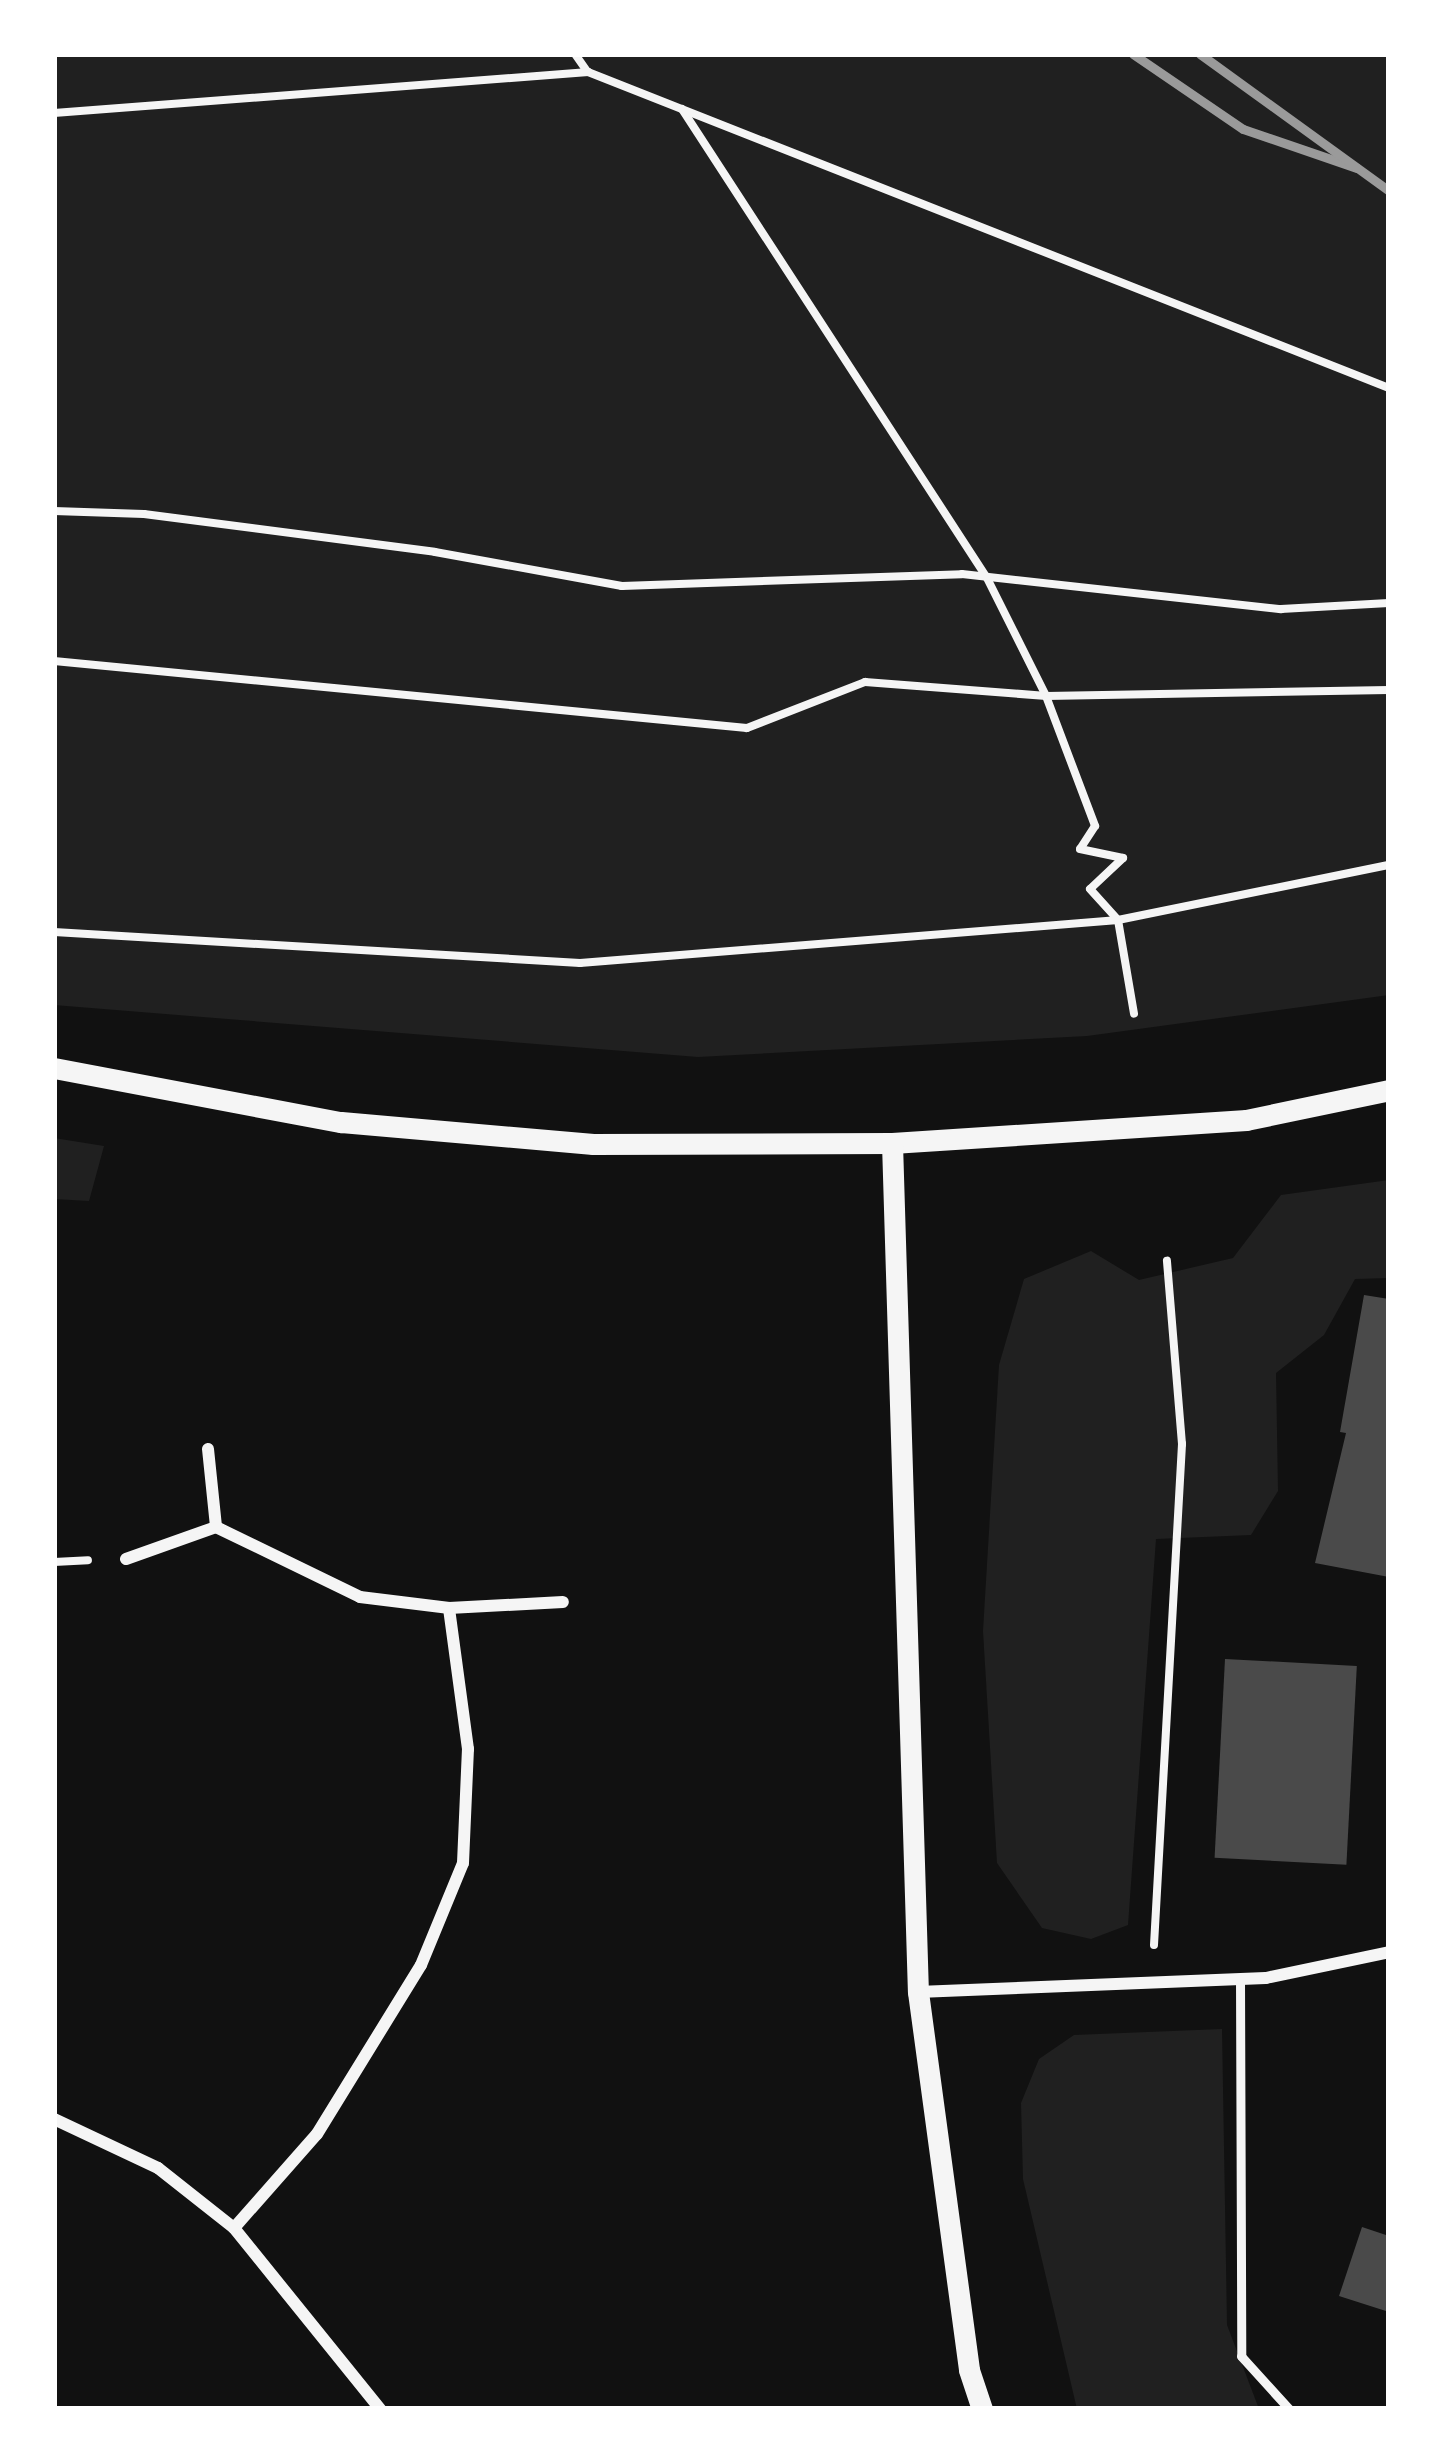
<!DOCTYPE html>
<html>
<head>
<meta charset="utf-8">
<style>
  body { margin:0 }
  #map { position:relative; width:1443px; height:2463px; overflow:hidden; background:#111; font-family:"Titillium Web",sans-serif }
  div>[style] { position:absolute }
  .green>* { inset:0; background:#202020 }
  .building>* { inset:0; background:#4a4a4a; transform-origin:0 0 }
  .path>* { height:8px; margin:-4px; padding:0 4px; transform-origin:4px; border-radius:4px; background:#f5f5f5 }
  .service>* { height:9px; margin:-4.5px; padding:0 4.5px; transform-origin:4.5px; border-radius:4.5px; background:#f5f5f5 }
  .minor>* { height:12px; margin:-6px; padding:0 6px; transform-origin:6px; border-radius:6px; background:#f5f5f5 }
  .tertiary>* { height:21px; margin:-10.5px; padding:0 10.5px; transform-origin:10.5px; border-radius:10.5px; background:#f5f5f5 }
  .rail>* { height:9px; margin:-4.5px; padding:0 4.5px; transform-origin:4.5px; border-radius:4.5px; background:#9a9a9a }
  span { translate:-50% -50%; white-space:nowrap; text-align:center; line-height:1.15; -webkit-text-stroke:12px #fff; paint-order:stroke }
  .frame { position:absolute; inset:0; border:57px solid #fff; pointer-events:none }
</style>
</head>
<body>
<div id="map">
  <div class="green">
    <div style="clip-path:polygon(54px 54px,1389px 54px,1389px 995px,1087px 1036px,698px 1057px,54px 1005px)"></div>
    <div style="clip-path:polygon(54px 1138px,104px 1146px,89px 1201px,54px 1199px)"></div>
    <div style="clip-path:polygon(1389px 1180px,1389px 1278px,1355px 1279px,1324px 1335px,1276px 1373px,1278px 1491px,1251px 1535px,1156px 1539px,1128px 1925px,1091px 1939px,1042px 1928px,997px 1863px,983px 1631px,999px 1365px,1024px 1279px,1091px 1251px,1139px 1280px,1233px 1258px,1281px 1195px)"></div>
    <div style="clip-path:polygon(1222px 2029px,1227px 2325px,1259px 2409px,1077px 2409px,1023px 2179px,1021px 2103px,1039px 2059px,1074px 2035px)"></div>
  </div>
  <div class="building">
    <div style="clip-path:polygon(1364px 1295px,1389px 1299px,1389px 1577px,1315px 1563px,1346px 1433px,1340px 1432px)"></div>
    <div style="left:1225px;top:1659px;width:132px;height:199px;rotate:3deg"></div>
    <div style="clip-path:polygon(1362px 2227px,1389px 2236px,1389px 2312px,1339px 2296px)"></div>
  </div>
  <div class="path">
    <div style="left:575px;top:54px;width:21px;rotate:55deg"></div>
    <div style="left:682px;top:109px;width:559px;rotate:56.96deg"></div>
    <div style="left:987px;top:578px;width:132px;rotate:63.4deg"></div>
    <div style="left:1046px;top:696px;width:139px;rotate:69.3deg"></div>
    <div style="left:1095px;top:826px;width:27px;rotate:123deg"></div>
    <div style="left:1080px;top:849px;width:44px;rotate:11.8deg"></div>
    <div style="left:1123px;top:858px;width:45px;rotate:136.8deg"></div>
    <div style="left:1090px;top:889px;width:42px;rotate:47.9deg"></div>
    <div style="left:1118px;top:920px;width:95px;rotate:80.3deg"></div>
    <div style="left:54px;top:113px;width:536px;rotate:-4.39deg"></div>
    <div style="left:588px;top:72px;width:861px;rotate:21.53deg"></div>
    <div style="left:54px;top:511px;width:90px;rotate:1.9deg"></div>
    <div style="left:144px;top:514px;width:293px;rotate:7.4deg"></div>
    <div style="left:435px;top:552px;width:190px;rotate:10.3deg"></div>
    <div style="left:622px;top:586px;width:340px;rotate:-2deg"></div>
    <div style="left:962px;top:574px;width:321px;rotate:6.3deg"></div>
    <div style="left:1281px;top:609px;width:108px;rotate:-3.2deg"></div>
    <div style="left:54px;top:661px;width:696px;rotate:5.52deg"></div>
    <div style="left:747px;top:728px;width:127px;rotate:-21.3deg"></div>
    <div style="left:865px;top:682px;width:182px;rotate:4.4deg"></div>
    <div style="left:1046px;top:696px;width:343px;rotate:-1deg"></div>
    <div style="left:54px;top:932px;width:527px;rotate:3.37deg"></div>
    <div style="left:580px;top:963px;width:540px;rotate:-4.57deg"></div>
    <div style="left:1118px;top:920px;width:277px;rotate:-11.5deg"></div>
    <div style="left:54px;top:1562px;width:34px;rotate:-3deg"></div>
    <div style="left:1154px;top:1945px;width:502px;rotate:-86.8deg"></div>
    <div style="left:1182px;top:1444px;width:184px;rotate:-94.7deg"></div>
  </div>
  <div class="service">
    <div style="left:1240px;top:1979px;width:377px;rotate:89.8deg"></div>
    <div style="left:1241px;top:2356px;width:72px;rotate:47.8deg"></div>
  </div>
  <div class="minor">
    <div style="left:208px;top:1449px;width:78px;rotate:84.1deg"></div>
    <div style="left:126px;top:1559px;width:96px;rotate:-19.6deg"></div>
    <div style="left:216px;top:1527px;width:160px;rotate:25.9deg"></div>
    <div style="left:360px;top:1597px;width:90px;rotate:7deg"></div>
    <div style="left:449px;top:1608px;width:114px;rotate:-3deg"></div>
    <div style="left:918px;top:1992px;width:348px;rotate:-2.3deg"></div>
    <div style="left:1266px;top:1978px;width:126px;rotate:-11.9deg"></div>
    <div style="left:54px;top:2119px;width:115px;rotate:25.2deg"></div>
    <div style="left:158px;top:2168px;width:97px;rotate:38.3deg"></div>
    <div style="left:234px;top:2228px;width:233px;rotate:51.1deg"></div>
    <div style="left:234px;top:2228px;width:125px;rotate:-48.6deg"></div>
    <div style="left:317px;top:2134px;width:198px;rotate:-58.4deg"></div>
    <div style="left:421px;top:1965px;width:110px;rotate:-67.6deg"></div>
    <div style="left:463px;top:1863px;width:114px;rotate:-87.5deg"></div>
    <div style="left:468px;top:1749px;width:142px;rotate:-97.7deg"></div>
  </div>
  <div class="tertiary">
    <div style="left:54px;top:1068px;width:292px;rotate:10.7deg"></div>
    <div style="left:341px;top:1122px;width:253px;rotate:5deg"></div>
    <div style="left:593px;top:1144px;width:299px;rotate:-0.2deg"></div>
    <div style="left:892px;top:1143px;width:355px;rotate:-3.7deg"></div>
    <div style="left:1246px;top:1120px;width:146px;rotate:-11.8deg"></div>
    <div style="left:892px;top:1143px;width:849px;rotate:88.25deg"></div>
    <div style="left:918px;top:1992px;width:381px;rotate:82.3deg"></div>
    <div style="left:969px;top:2370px;width:41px;rotate:71.6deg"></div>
  </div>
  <div class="rail">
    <div style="left:1133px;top:54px;width:133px;rotate:34.3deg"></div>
    <div style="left:1243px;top:129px;width:120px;rotate:18.9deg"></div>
    <div style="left:1200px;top:54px;width:233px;rotate:35.9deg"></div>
  </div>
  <div class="frame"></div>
</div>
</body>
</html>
